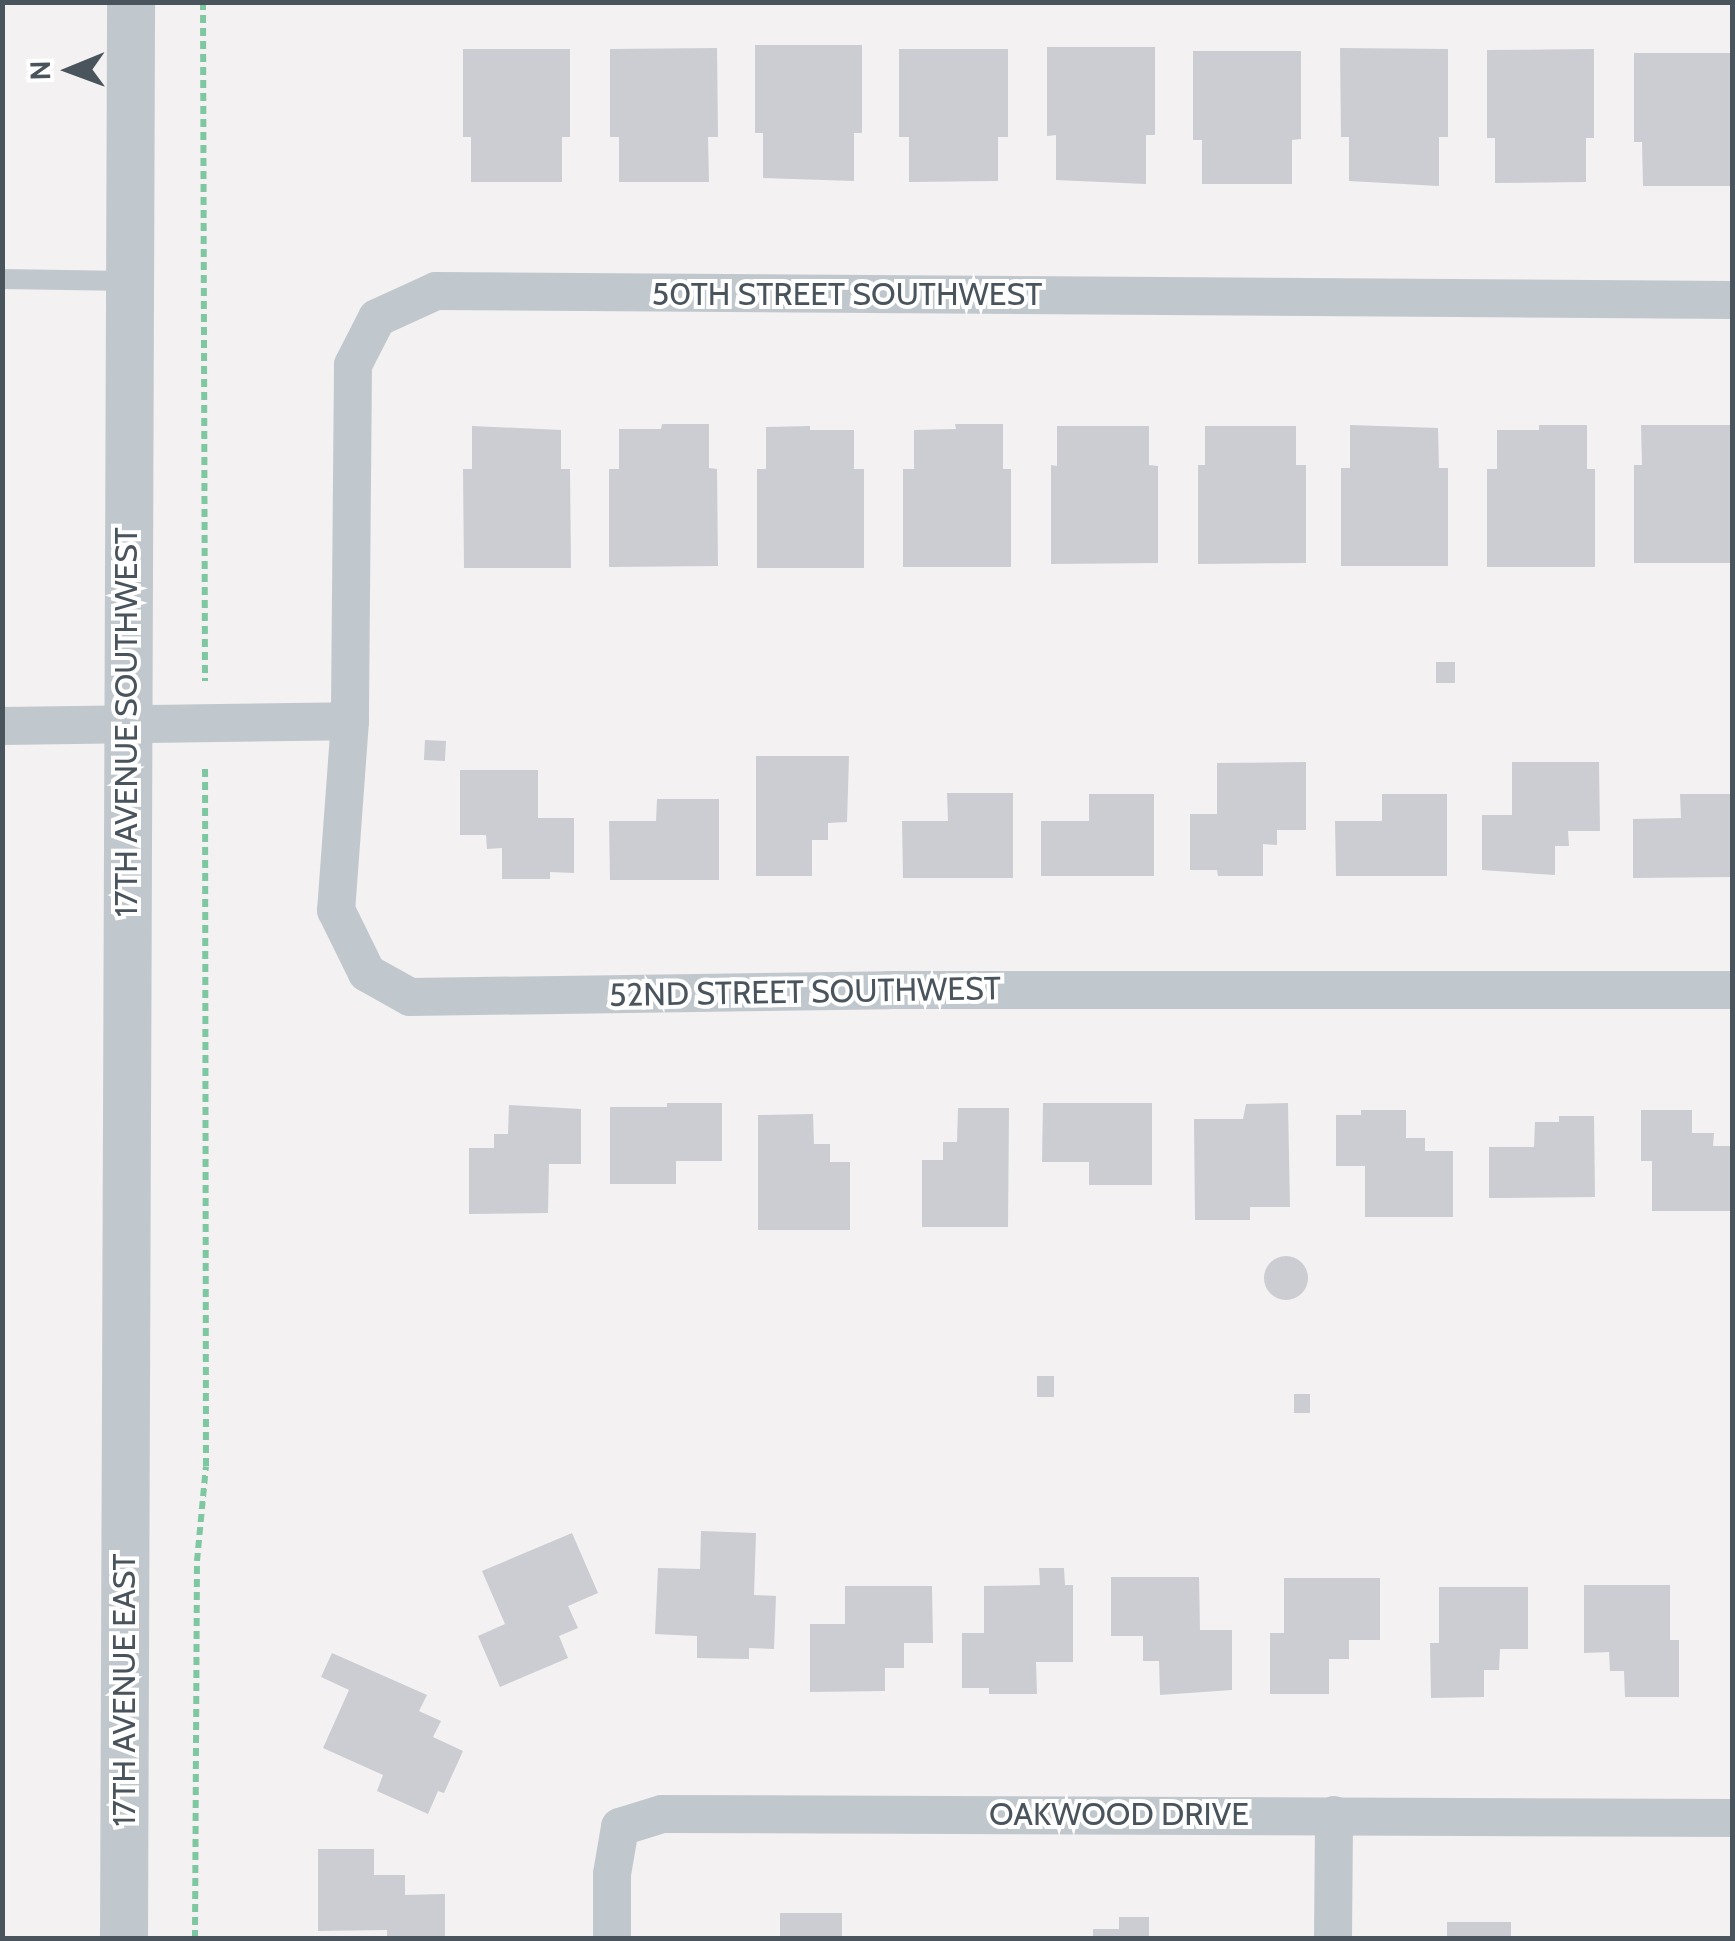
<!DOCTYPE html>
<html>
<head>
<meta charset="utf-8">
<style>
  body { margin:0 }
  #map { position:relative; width:1735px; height:1941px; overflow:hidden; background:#f3f1f1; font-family:Cabin,sans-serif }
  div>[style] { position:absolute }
  .building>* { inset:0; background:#cbcdd3; transform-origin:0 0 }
  .round { border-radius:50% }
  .path>* { height:6px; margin-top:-3px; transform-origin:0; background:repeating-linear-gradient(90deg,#7ec8a1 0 8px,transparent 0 13px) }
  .service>* { height:20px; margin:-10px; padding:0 10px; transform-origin:10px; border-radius:10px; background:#c0c8ce }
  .minor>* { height:38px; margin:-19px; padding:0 19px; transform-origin:19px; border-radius:19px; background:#c0c8ce }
  .tertiary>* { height:48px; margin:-24px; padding:0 24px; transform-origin:24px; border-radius:24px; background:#c0c8ce }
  span { translate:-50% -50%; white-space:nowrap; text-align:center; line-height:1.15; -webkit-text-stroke:8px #fff; paint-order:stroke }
  .street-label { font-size:32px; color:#4a545d }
  .frame { position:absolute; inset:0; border:5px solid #4a545d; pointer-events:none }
  .north { position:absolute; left:20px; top:20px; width:100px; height:100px; -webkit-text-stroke:8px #fff; paint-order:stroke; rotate:269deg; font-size:28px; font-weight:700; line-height:40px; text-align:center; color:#4a545d }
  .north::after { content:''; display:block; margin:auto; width:35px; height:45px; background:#4a545d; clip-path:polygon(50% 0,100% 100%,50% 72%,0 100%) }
</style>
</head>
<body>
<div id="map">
  <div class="building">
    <div style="clip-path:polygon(755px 45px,862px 45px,862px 133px,854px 133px,854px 181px,763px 178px,763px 133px,755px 133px)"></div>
    <div style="clip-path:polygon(1047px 47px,1155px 47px,1155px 135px,1146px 135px,1146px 184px,1056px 180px,1056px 135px,1047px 136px)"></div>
    <div style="clip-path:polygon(717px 48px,718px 137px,708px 137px,709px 182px,619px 182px,619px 137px,610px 137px,610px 49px)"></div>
    <div style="clip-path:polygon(1340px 48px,1448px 49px,1448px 137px,1439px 137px,1439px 186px,1349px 181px,1349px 137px,1341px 137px)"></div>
    <div style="clip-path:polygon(463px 49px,570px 49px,570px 137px,562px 137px,562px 182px,471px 182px,471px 137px,463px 137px)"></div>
    <div style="clip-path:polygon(899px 49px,1008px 49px,1008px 137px,998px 137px,998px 181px,909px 182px,909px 137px,899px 137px)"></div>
    <div style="clip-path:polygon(1594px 49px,1594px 138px,1586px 138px,1586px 182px,1495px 183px,1495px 138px,1487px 138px,1487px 50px)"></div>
    <div style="clip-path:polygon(1193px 51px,1301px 51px,1301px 139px,1292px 140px,1292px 184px,1202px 184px,1202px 140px,1193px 140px)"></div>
    <div style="clip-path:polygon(1634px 53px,1732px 53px,1732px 186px,1643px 186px,1642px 142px,1634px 142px)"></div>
    <div style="clip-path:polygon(662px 424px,709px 424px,709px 468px,717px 469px,718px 566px,609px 567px,609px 469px,619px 469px,619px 429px,661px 429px)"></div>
    <div style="clip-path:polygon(955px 424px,1003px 424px,1003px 469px,1011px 469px,1011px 567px,903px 567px,903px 469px,914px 469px,914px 430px,956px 429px)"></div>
    <div style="clip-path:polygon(1350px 425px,1438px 428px,1439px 468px,1448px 468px,1448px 566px,1341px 566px,1341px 468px,1350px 468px)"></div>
    <div style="clip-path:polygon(1539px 425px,1587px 425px,1587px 469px,1595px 469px,1595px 567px,1487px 567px,1487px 469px,1497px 469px,1497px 430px,1539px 430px)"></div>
    <div style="clip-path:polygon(1641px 425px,1732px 425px,1732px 563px,1634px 563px,1634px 465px,1642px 465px)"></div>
    <div style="clip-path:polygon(472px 426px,561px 430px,561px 469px,570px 469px,571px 568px,464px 568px,463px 469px,472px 469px)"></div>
    <div style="clip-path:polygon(810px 426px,810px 430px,854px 430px,854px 469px,864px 469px,864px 568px,757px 568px,757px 469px,766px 469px,766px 427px)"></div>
    <div style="clip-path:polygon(1057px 426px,1149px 426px,1149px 465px,1158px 466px,1158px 563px,1051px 564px,1051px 465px,1057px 466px)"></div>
    <div style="clip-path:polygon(1205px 426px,1296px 426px,1296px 465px,1306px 465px,1306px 563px,1198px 564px,1198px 465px,1205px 465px)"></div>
    <div style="left:1436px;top:662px;width:19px;height:21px"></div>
    <div style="left:425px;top:740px;width:21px;height:20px;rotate:3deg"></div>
    <div style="clip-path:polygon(756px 756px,849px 756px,847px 822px,828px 823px,828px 840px,812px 840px,812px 876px,756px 876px)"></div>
    <div style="clip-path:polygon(1306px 762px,1306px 830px,1277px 830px,1277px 845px,1263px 844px,1263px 876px,1218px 876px,1217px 870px,1190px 870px,1190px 814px,1217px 814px,1217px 763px)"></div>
    <div style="clip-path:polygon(1512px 762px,1599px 762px,1600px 831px,1568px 831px,1569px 846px,1555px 846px,1555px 875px,1482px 870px,1482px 815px,1512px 815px)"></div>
    <div style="clip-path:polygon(460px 770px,538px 770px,538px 818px,574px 818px,574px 873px,550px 872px,550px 879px,502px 879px,502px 848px,487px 849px,486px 835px,460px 835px)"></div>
    <div style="clip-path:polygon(947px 793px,1013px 793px,1013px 878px,903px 878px,902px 821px,948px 821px)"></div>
    <div style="clip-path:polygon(1089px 794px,1154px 794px,1154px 876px,1041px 876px,1041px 821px,1089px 821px)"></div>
    <div style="clip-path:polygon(1382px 794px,1447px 794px,1447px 876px,1336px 876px,1335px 821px,1382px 821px)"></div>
    <div style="clip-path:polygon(1680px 794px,1732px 794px,1732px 877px,1633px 878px,1633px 819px,1681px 818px)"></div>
    <div style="clip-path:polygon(657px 799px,719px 799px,719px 880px,610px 880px,609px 821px,656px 821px)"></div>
    <div style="clip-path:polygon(667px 1103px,722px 1103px,722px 1161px,676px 1161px,676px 1184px,610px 1184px,610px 1107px,667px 1107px)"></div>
    <div style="clip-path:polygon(1043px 1103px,1152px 1103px,1152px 1185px,1089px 1185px,1089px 1162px,1042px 1162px)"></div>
    <div style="clip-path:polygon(1288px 1103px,1290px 1207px,1250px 1207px,1250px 1220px,1195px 1220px,1194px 1119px,1243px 1119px,1246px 1104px)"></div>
    <div style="clip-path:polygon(509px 1105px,581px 1109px,581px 1164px,549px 1164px,548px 1213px,469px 1214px,469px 1148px,494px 1148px,494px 1134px,508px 1134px)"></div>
    <div style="clip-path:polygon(958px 1108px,1009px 1108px,1008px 1227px,922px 1227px,922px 1160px,943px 1160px,943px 1142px,957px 1142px)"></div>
    <div style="clip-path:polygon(1361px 1110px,1406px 1110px,1406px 1138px,1425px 1138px,1425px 1151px,1453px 1151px,1453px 1217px,1365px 1217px,1365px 1166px,1336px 1166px,1336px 1115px,1361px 1115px)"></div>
    <div style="clip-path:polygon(1641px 1110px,1692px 1110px,1692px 1133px,1714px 1133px,1713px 1146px,1732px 1146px,1732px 1211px,1652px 1211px,1652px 1161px,1641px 1161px)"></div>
    <div style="clip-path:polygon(813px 1114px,814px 1144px,830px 1144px,830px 1162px,850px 1162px,850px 1230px,758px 1230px,758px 1115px)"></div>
    <div style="clip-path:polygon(1559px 1116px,1594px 1116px,1595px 1197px,1489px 1198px,1489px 1147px,1534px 1147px,1535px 1122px,1559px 1122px)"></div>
    <div class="round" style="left:1264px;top:1256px;width:44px;height:44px"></div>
    <div style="left:1037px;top:1376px;width:17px;height:21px"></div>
    <div style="left:1294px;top:1394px;width:16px;height:19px"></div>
    <div style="clip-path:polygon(701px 1531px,756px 1533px,754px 1595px,776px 1596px,774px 1649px,749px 1648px,749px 1659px,697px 1658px,697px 1636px,655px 1634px,658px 1568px,700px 1569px)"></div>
    <div style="clip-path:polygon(572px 1533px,598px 1593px,568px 1606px,578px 1628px,559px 1636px,568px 1658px,500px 1687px,478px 1636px,505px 1624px,482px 1571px)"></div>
    <div style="clip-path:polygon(1039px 1568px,1064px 1568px,1065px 1585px,1073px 1585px,1073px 1662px,1036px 1662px,1037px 1694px,989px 1694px,989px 1688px,962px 1688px,962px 1633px,984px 1633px,984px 1586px,1040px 1585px)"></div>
    <div style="clip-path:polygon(1111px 1577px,1199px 1577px,1200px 1630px,1232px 1630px,1232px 1690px,1160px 1695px,1159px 1661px,1143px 1661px,1143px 1636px,1111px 1636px)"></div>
    <div style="clip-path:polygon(1284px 1578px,1380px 1578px,1380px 1640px,1349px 1640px,1349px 1659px,1329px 1659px,1329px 1694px,1270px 1694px,1270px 1633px,1284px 1633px)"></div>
    <div style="clip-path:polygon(1584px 1585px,1670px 1585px,1670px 1640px,1679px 1640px,1679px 1697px,1625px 1697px,1624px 1671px,1610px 1671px,1609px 1652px,1584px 1653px)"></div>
    <div style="clip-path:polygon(845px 1586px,932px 1586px,933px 1643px,904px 1643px,904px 1668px,885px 1668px,885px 1691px,810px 1692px,810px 1624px,845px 1624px)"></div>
    <div style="clip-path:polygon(1439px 1587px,1528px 1587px,1528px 1649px,1500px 1649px,1499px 1670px,1484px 1670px,1484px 1697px,1431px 1698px,1430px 1643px,1439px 1643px)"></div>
    <div style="clip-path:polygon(332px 1653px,427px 1695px,419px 1711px,441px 1721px,433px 1737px,463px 1751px,444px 1793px,438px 1791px,428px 1814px,377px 1791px,383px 1775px,323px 1748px,349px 1690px,321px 1677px)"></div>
    <div style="clip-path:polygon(318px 1849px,374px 1849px,374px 1875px,405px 1875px,405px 1895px,445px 1894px,445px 1938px,387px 1938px,387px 1930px,318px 1931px)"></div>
    <div style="left:780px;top:1913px;width:62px;height:25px"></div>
    <div style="clip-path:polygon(1119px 1917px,1149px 1917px,1149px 1938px,1093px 1938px,1093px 1929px,1119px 1929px)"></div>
    <div style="left:1447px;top:1922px;width:64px;height:16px"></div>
  </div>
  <div class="path">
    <div style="left:203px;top:2px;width:679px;rotate:89.83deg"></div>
    <div style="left:195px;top:1938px;width:377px;rotate:-89.7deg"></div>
    <div style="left:197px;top:1561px;width:95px;rotate:-84.6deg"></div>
    <div style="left:206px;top:1466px;width:702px;rotate:-90.08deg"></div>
  </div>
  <div class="service">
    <div style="left:2px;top:279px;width:127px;rotate:0.9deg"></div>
  </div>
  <div class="minor">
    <div style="left:1732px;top:300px;width:1296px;rotate:-179.6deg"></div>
    <div style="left:436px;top:291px;width:65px;rotate:155.4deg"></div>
    <div style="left:377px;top:318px;width:53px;rotate:117.1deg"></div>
    <div style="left:353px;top:365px;width:356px;rotate:90.5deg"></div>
    <div style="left:350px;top:721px;width:190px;rotate:94.2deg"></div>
    <div style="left:336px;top:910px;width:70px;rotate:63.8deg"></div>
    <div style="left:367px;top:973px;width:49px;rotate:29.2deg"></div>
    <div style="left:410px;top:997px;width:479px;rotate:-0.8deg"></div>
    <div style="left:889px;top:990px;width:843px"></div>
    <div style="left:2px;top:726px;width:348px;rotate:-0.8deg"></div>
    <div style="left:612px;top:1938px;width:64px;rotate:-90deg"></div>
    <div style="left:612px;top:1874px;width:48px;rotate:-80.3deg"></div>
    <div style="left:620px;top:1827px;width:44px;rotate:-17.2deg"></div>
    <div style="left:662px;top:1814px;width:1070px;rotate:0.21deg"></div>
    <div style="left:1333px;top:1938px;width:123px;rotate:-89.5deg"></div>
  </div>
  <div class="tertiary">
    <div style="left:124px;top:1938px;width:1936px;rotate:-89.79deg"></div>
  </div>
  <div class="street-label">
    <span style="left:847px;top:294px">50TH STREET SOUTHWEST</span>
    <span style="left:126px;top:722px;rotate:-90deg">17TH AVENUE SOUTHWEST</span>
    <span style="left:805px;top:992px;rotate:-1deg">52ND STREET SOUTHWEST</span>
    <span style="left:124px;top:1690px;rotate:-90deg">17TH AVENUE EAST</span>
    <span style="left:1119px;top:1814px">OAKWOOD DRIVE</span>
  </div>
  <div class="frame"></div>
  <div class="north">N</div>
</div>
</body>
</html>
